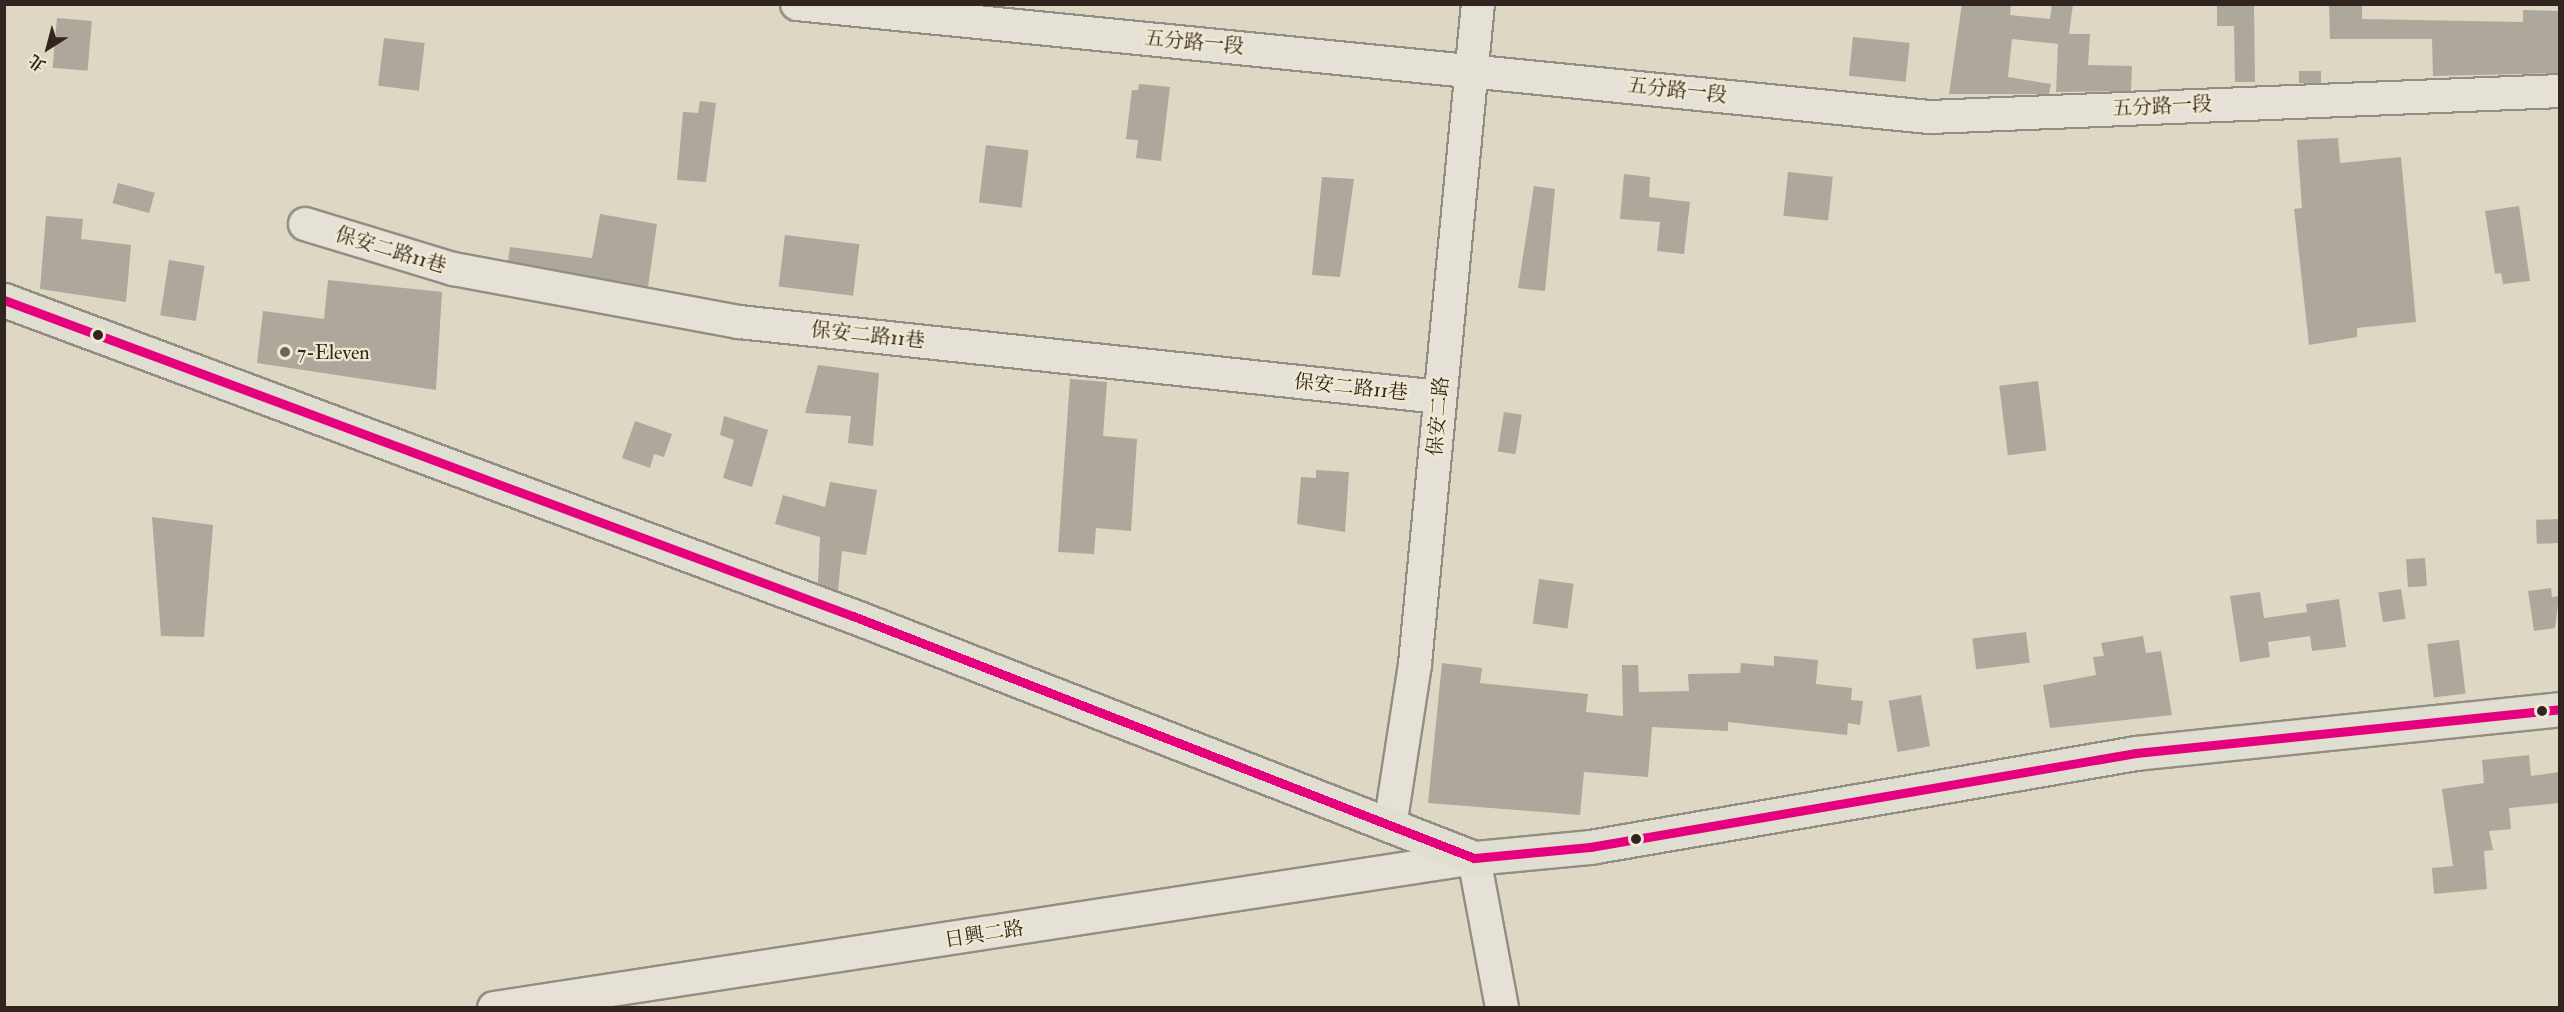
<!DOCTYPE html>
<meta charset="utf-8">
<style>
body{margin:0}
#map{position:relative;width:2564px;height:1012px;overflow:hidden;background:#ddd7c3;font-family:"IM FELL Double Pica","Noto Serif TC",serif}
div>[style]{position:absolute}
[style*='--x']{left:calc(var(--x)*1px);top:calc(var(--y)*1px);width:calc(var(--w)*1px);rotate:calc(var(--a)*1deg)}
.building>*{inset:0;background:#ada89b;transform-origin:0 0}
.roads{filter:drop-shadow(2px 0 #938e83) drop-shadow(-2px 0 #938e83) drop-shadow(0 2px #938e83) drop-shadow(0 -2px #938e83)}
.minor>*{height:32px;margin:-16px;padding:0 16px;transform-origin:16px;border-radius:16px;background:#e5e1d7}
.major>*{height:33px;margin:-16.5px;padding:0 16.5px;transform-origin:16.5px;border-radius:16.5px;background:#e0ddd1}
.bus-1>*{height:9px;margin:-4.5px;padding:0 4.5px;transform-origin:4.5px;border-radius:4.5px;background:#e5007d}
.dots>*{width:16px;height:16px;translate:-50% -50%;box-sizing:border-box;border:3px solid #f0e9d1;border-radius:50%}
span{translate:-50% -50%;white-space:nowrap;text-align:center;line-height:1.15;-webkit-text-stroke:4.5px #f0e9d1;paint-order:stroke}
.street-label{font-size:20px;color:#32251f}
.poi-label{font-size:20px;color:#32251f}
.left{translate:0 -50%;text-align:left}
.frame{position:absolute;inset:0;border:6px solid #32251f;pointer-events:none}
.north{position:absolute;left:18px;top:18px;width:60px;height:60px;-webkit-text-stroke:4px #f0e9d1;paint-order:stroke;rotate:216deg;font-size:16px;font-weight:700;line-height:24px;text-align:center;color:#32251f}
.north::after{content:'';display:block;margin:auto;width:21px;height:27px;background:#32251f;clip-path:polygon(50% 0,100% 100%,50% 72%,0 100%)}
</style>
<div id="map">
<div class="building">
<i style="clip-path:polygon(1962px 4px,2011px 4px,2010px 15px,2050px 19px,2052px 4px,2073px 4px,2069px 34px,2090px 34px,2088px 65px,2132px 66px,2131px 91px,2056px 92px,2058px 44px,2012px 39px,2008px 77px,2051px 84px,2049px 94px,1949px 94px)"></i>
<i style="clip-path:polygon(2217px 4px,2254px 4px,2255px 82px,2235px 82px,2234px 26px,2217px 26px)"></i>
<i style="clip-path:polygon(2329px 4px,2362px 4px,2362px 19px,2523px 22px,2523px 10px,2559px 11px,2559px 73px,2433px 76px,2432px 39px,2330px 39px)"></i>
<i style="left:57px;top:18px;width:35px;height:50px;rotate:5deg"></i>
<i style="left:1853px;top:37px;width:57px;height:39px;rotate:6deg"></i>
<i style="left:384px;top:38px;width:41px;height:48px;rotate:7deg"></i>
<i style="left:2321px;top:71px;width:12px;height:22px;rotate:90deg"></i>
<i style="clip-path:polygon(1139px 84px,1170px 87px,1161px 161px,1136px 158px,1138px 140px,1126px 139px,1132px 90px,1138px 90px)"></i>
<i style="clip-path:polygon(700px 101px,716px 103px,706px 182px,677px 180px,683px 112px,698px 113px)"></i>
<i style="clip-path:polygon(2338px 138px,2340px 163px,2401px 157px,2416px 322px,2357px 328px,2357px 337px,2309px 345px,2294px 209px,2302px 208px,2297px 140px)"></i>
<i style="left:986px;top:145px;width:43px;height:58px;rotate:7deg"></i>
<i style="left:1788px;top:172px;width:45px;height:44px;rotate:6deg"></i>
<i style="clip-path:polygon(1624px 174px,1650px 177px,1649px 197px,1690px 202px,1684px 254px,1657px 251px,1660px 222px,1620px 219px)"></i>
<i style="clip-path:polygon(1322px 177px,1354px 179px,1340px 277px,1312px 275px)"></i>
<i style="left:118px;top:183px;width:38px;height:21px;rotate:15deg"></i>
<i style="clip-path:polygon(1534px 186px,1555px 189px,1545px 291px,1518px 288px)"></i>
<i style="clip-path:polygon(2519px 206px,2530px 281px,2503px 284px,2501px 273px,2495px 274px,2485px 211px)"></i>
<i style="clip-path:polygon(600px 214px,657px 224px,648px 287px,508px 261px,510px 247px,592px 258px)"></i>
<i style="clip-path:polygon(46px 216px,83px 219px,81px 239px,131px 245px,126px 302px,40px 289px)"></i>
<i style="left:785px;top:235px;width:75px;height:52px;rotate:7deg"></i>
<i style="left:169px;top:260px;width:36px;height:56px;rotate:9deg"></i>
<i style="clip-path:polygon(328px 280px,442px 292px,436px 390px,257px 363px,263px 311px,324px 319px)"></i>
<i style="clip-path:polygon(818px 365px,879px 373px,873px 446px,848px 443px,851px 416px,805px 413px)"></i>
<i style="clip-path:polygon(1070px 379px,1107px 382px,1103px 436px,1137px 439px,1131px 531px,1096px 528px,1094px 554px,1058px 552px)"></i>
<i style="left:2038px;top:381px;width:70px;height:39px;rotate:83deg"></i>
<i style="left:1504px;top:412px;width:18px;height:40px;rotate:9deg"></i>
<i style="clip-path:polygon(724px 416px,768px 430px,752px 487px,723px 478px,734px 440px,720px 435px)"></i>
<i style="clip-path:polygon(635px 421px,672px 434px,664px 457px,654px 454px,650px 468px,622px 458px)"></i>
<i style="clip-path:polygon(1316px 470px,1349px 472px,1345px 532px,1297px 524px,1301px 477px,1316px 478px)"></i>
<i style="clip-path:polygon(830px 482px,877px 490px,866px 555px,842px 551px,838px 591px,818px 583px,820px 537px,775px 524px,783px 495px,825px 507px)"></i>
<i style="clip-path:polygon(152px 517px,213px 525px,204px 637px,161px 636px)"></i>
<i style="left:2558px;top:519px;width:24px;height:22px;rotate:88deg"></i>
<i style="left:2425px;top:558px;width:28px;height:19px;rotate:86deg"></i>
<i style="left:1539px;top:579px;width:35px;height:45px;rotate:8deg"></i>
<i style="clip-path:polygon(2551px 588px,2552px 597px,2559px 596px,2555px 628px,2534px 631px,2528px 591px)"></i>
<i style="left:2401px;top:589px;width:30px;height:23px;rotate:81deg"></i>
<i style="clip-path:polygon(2260px 592px,2264px 618px,2307px 612px,2306px 604px,2339px 599px,2346px 647px,2312px 651px,2310px 636px,2268px 642px,2270px 657px,2240px 662px,2230px 596px)"></i>
<i style="left:2026px;top:632px;width:31px;height:54px;rotate:83deg"></i>
<i style="clip-path:polygon(2143px 636px,2146px 653px,2161px 651px,2172px 715px,2050px 728px,2043px 685px,2096px 675px,2093px 657px,2104px 656px,2101px 643px)"></i>
<i style="left:2459px;top:640px;width:54px;height:32px;rotate:83deg"></i>
<i style="clip-path:polygon(1774px 656px,1818px 660px,1816px 684px,1852px 688px,1851px 700px,1863px 701px,1860px 725px,1848px 723px,1847px 735px,1728px 722px,1728px 731px,1652px 727px,1648px 777px,1584px 772px,1580px 815px,1428px 803px,1442px 663px,1482px 668px,1480px 683px,1588px 694px,1586px 712px,1623px 716px,1622px 665px,1638px 665px,1639px 692px,1689px 691px,1688px 674px,1740px 673px,1741px 663px,1774px 666px)"></i>
<i style="left:1921px;top:695px;width:52px;height:33px;rotate:80deg"></i>
<i style="clip-path:polygon(2529px 755px,2531px 776px,2559px 772px,2559px 803px,2509px 808px,2511px 829px,2489px 831px,2493px 850px,2484px 851px,2487px 889px,2434px 894px,2432px 868px,2453px 866px,2442px 789px,2484px 783px,2482px 760px)"></i>
</div>
<div class="roads">
<div class="minor">
<i style="--x:797;--y:4;--w:1139;--a:5.7"></i>
<i style="--x:1930;--y:117;--w:631;--a:-2.36"></i>
<i style="--x:305;--y:224;--w:155;--a:16.9"></i>
<i style="--x:453;--y:269;--w:291;--a:10.5"></i>
<i style="--x:739;--y:322;--w:705;--a:6.11"></i>
<i style="--x:1390;--y:826;--w:164;--a:-81.2"></i>
<i style="--x:1415;--y:664;--w:663;--a:-84.55"></i>
<i style="--x:494;--y:1008;--w:991;--a:-8.7"></i>
<i style="--x:1474;--y:858;--w:153;--a:79.4"></i>
</div>
<div class="major">
<i style="--x:4;--y:300;--w:906;--a:20.42"></i>
<i style="--x:853;--y:616;--w:666;--a:21.29"></i>
<i style="--x:1474;--y:858;--w:117;--a:-5.4"></i>
<i style="--x:1590;--y:847;--w:554;--a:-9.77"></i>
<i style="--x:2136;--y:753;--w:426;--a:-5.9"></i>
</div>
</div>
<div class="bus-1">
<i style="--x:4;--y:300;--w:906;--a:20.42"></i>
<i style="--x:853;--y:616;--w:666;--a:21.29"></i>
<i style="--x:1474;--y:858;--w:117;--a:-5.4"></i>
<i style="--x:1590;--y:847;--w:554;--a:-9.77"></i>
<i style="--x:2136;--y:753;--w:426;--a:-5.9"></i>
</div>
<div class="dots">
<i style="left:98px;top:335px;background:#32251f"></i>
<i style="left:285px;top:352px;background:#6e6358"></i>
<i style="left:2542px;top:711px;background:#32251f"></i>
<i style="left:1636px;top:839px;background:#32251f"></i>
</div>
<div class="street-label">
<span style="left:1194px;top:42px;rotate:5deg">五分路一段</span>
<span style="left:1677px;top:90px;rotate:6deg">五分路一段</span>
<span style="left:2162px;top:106px;rotate:-3deg">五分路一段</span>
<span style="left:391px;top:250px;rotate:17deg">保安二路11巷</span>
<span style="left:868px;top:335px;rotate:6deg">保安二路11巷</span>
<span style="left:1351px;top:387px;rotate:6deg">保安二路11巷</span>
<span style="left:1438px;top:416px;rotate:-85deg">保安二路</span>
<span style="left:984px;top:934px;rotate:-9deg">日興二路</span>
</div>
<div class="poi-label">
<span class="left" style="left:297px;top:352px">7-Eleven</span>
</div>
<div class="frame"></div>
<div class="north">北</div>
</div>
